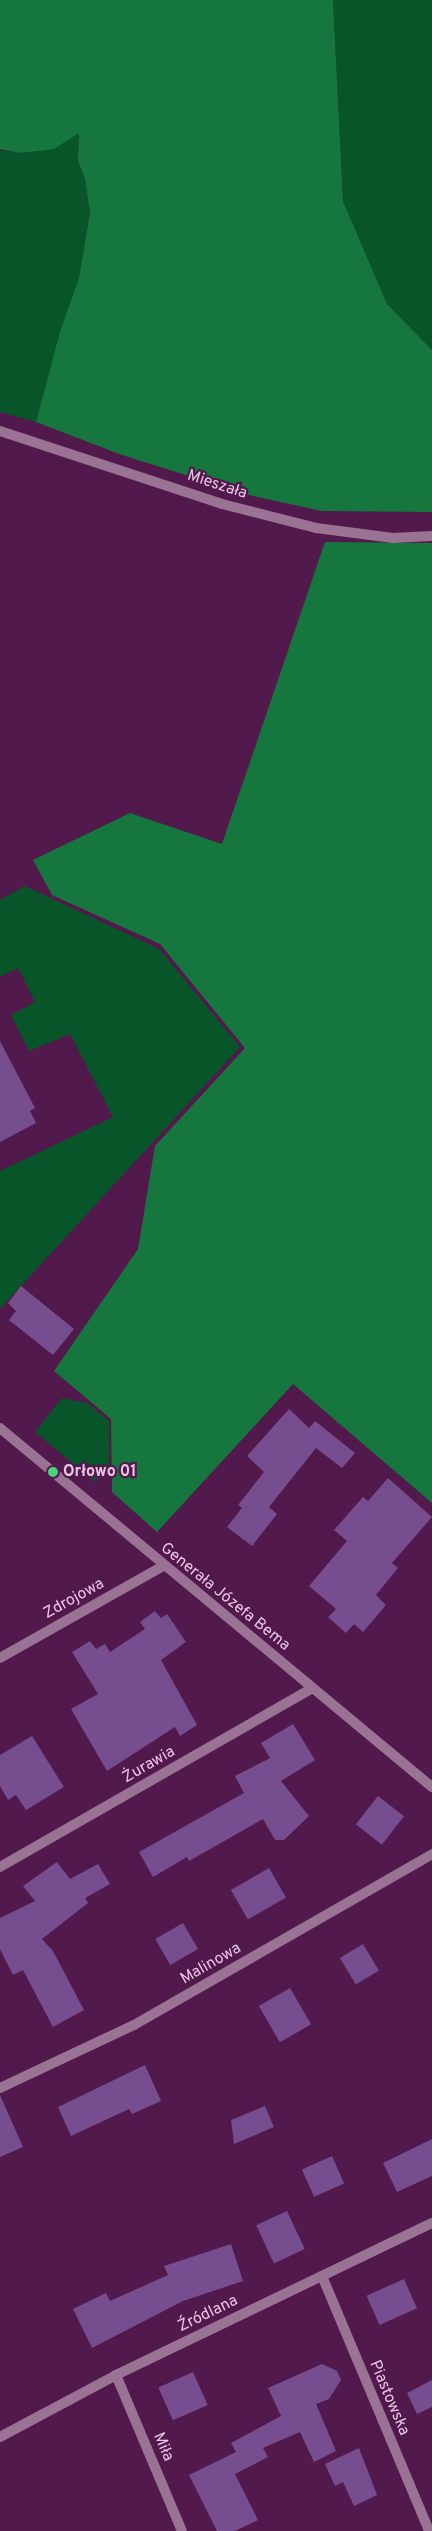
<!DOCTYPE html>
<meta charset="utf-8">
<style>
body{margin:0}
#map{position:relative;width:432px;height:2531px;overflow:hidden;background:#52194d;font-family:Overpass,sans-serif}
div>[style]{position:absolute}
[style*='--x']{left:calc(var(--x)*1px);top:calc(var(--y)*1px);width:calc(var(--w)*1px);rotate:calc(var(--a)*1deg)}
.green>*{inset:0;background:#085529}
.forest>*{inset:0;background:#15773d}
.building>*{inset:0;background:#764d8e;transform-origin:0 0}
.street>*{height:10px;margin:-5px;padding:0 5px;transform-origin:5px;border-radius:5px;background:#9a7294}
.dots>*{width:14px;height:14px;translate:-50% -50%;box-sizing:border-box;border:2px solid #52194d;border-radius:50%}
span{translate:-50% -50%;white-space:nowrap;text-align:center;line-height:1.15;-webkit-text-stroke:4.5px #52194d;paint-order:stroke}
.street-label{font-size:16px;color:#e8c6e3}
.poi-label{font-size:16px;color:#e8c6e3;font-weight:700}
.left{translate:0 -50%;text-align:left}
</style>
<div id="map">
<div class="green">
<i style="clip-path:polygon(333px 0,432px 0,432px 350px,387px 304px,343px 201px)"></i>
<i style="clip-path:polygon(79px 133px,78px 161px,85px 179px,90px 213px,79px 278px,36px 422px,0 412px,0 150px,20px 153px)"></i>
<i style="clip-path:polygon(25px 886px,159px 949px,240px 1047px,0 1309px,0 1171px,113px 1117px,70px 1034px,29px 1051px,11px 1015px,35px 1002px,18px 968px,0 977px,0 900px)"></i>
<i style="clip-path:polygon(62px 1398px,87px 1403px,109px 1421px,109px 1473px,94px 1481px,35px 1432px)"></i>
</div>
<div class="forest">
<i style="clip-path:polygon(0 0,333px 0,343px 201px,387px 304px,432px 350px,432px 512px,322px 511px,253px 496px,122px 455px,36px 422px,60px 332px,79px 278px,90px 213px,85px 179px,78px 161px,79px 133px,54px 149px,20px 153px,0 149px)"></i>
<i style="clip-path:polygon(325px 542px,432px 543px,432px 1503px,293px 1384px,157px 1532px,112px 1492px,111px 1419px,54px 1371px,138px 1249px,155px 1146px,245px 1048px,160px 944px,52px 895px,33px 860px,130px 813px,222px 844px)"></i>
</div>
<div class="building">
<i style="clip-path:polygon(0 1041px,35px 1108px,30px 1111px,36px 1123px,0 1142px)"></i>
<i style="clip-path:polygon(21px 1286px,74px 1329px,53px 1355px,9px 1320px,16px 1311px,8px 1303px)"></i>
<i style="clip-path:polygon(289px 1409px,309px 1428px,315px 1421px,355px 1453px,342px 1468px,316px 1448px,269px 1507px,277px 1514px,252px 1546px,227px 1527px,242px 1508px,238px 1505px,264px 1472px,247px 1456px)"></i>
<i style="clip-path:polygon(388px 1478px,432px 1517px,392px 1563px,398px 1568px,376px 1595px,386px 1605px,363px 1632px,354px 1624px,346px 1633px,328px 1617px,336px 1609px,309px 1586px,347px 1541px,334px 1530px,363px 1497px,368px 1501px)"></i>
<i style="clip-path:polygon(155px 1611px,161px 1618px,167px 1614px,186px 1642px,161px 1660px,197px 1725px,180px 1736px,175px 1727px,107px 1771px,71px 1709px,98px 1694px,72px 1652px,90px 1641px,96px 1649px,105px 1644px,110px 1652px,145px 1629px,140px 1622px)"></i>
<i style="clip-path:polygon(293px 1724px,315px 1760px,281px 1781px,309px 1816px,284px 1840px,275px 1840px,263px 1819px,189px 1861px,187px 1857px,153px 1877px,139px 1852px,244px 1793px,235px 1776px,270px 1758px,261px 1743px)"></i>
<i style="clip-path:polygon(32px 1736px,64px 1787px,26px 1810px,16px 1795px,8px 1800px,0 1786px,0 1755px)"></i>
<i style="left:378px;top:1796px;width:33px;height:36px;rotate:38deg"></i>
<i style="clip-path:polygon(57px 1862px,70px 1879px,98px 1864px,110px 1884px,85px 1898px,88px 1903px,42px 1939px,53px 1951px,84px 2010px,53px 2027px,23px 1970px,13px 1975px,0 1949px,0 1918px,35px 1901px,23px 1886px)"></i>
<i style="left:269px;top:1868px;width:34px;height:44px;rotate:60deg"></i>
<i style="left:183px;top:1923px;width:30px;height:32px;rotate:60deg"></i>
<i style="left:363px;top:1944px;width:31px;height:27px;rotate:59deg"></i>
<i style="left:290px;top:1988px;width:42px;height:36px;rotate:60deg"></i>
<i style="clip-path:polygon(145px 2065px,161px 2101px,132px 2114px,129px 2109px,71px 2136px,58px 2107px)"></i>
<i style="clip-path:polygon(0 2095px,23px 2147px,0 2157px)"></i>
<i style="clip-path:polygon(265px 2106px,274px 2127px,234px 2144px,231px 2120px)"></i>
<i style="clip-path:polygon(432px 2139px,432px 2176px,397px 2192px,383px 2163px)"></i>
<i style="left:332px;top:2156px;width:30px;height:33px;rotate:66deg"></i>
<i style="left:287px;top:2211px;width:42px;height:34px;rotate:65deg"></i>
<i style="clip-path:polygon(231px 2244px,243px 2281px,183px 2301px,92px 2348px,73px 2309px,106px 2293px,110px 2301px,168px 2275px,164px 2266px)"></i>
<i style="left:404px;top:2279px;width:32px;height:41px;rotate:66deg"></i>
<i style="clip-path:polygon(322px 2364px,337px 2371px,341px 2380px,329px 2399px,316px 2404px,336px 2451px,314px 2462px,300px 2432px,263px 2448px,268px 2457px,235px 2474px,258px 2520px,235px 2531px,217px 2531px,189px 2475px,236px 2452px,231px 2443px,281px 2416px,268px 2388px)"></i>
<i style="left:193px;top:2372px;width:36px;height:38px;rotate:66deg"></i>
<i style="clip-path:polygon(432px 2380px,432px 2407px,417px 2414px,407px 2393px)"></i>
<i style="clip-path:polygon(359px 2448px,377px 2495px,354px 2506px,343px 2482px,335px 2486px,325px 2464px)"></i>
</div>
<div class="street">
<i style="--x:0;--y:431;--w:234;--a:18.2"></i>
<i style="--x:222;--y:504;--w:97;--a:14.3"></i>
<i style="--x:316;--y:528;--w:78;--a:7.4"></i>
<i style="--x:393;--y:538;--w:39;--a:-3"></i>
<i style="--x:0;--y:1428;--w:562;--a:39.73"></i>
<i style="--x:0;--y:1658;--w:187;--a:-29.4"></i>
<i style="--x:0;--y:1867;--w:360;--a:-29.8"></i>
<i style="--x:0;--y:2088;--w:148;--a:-25.2"></i>
<i style="--x:134;--y:2025;--w:344;--a:-29.8"></i>
<i style="--x:322;--y:2276;--w:277;--a:67.2"></i>
<i style="--x:116;--y:2375;--w:169;--a:67.1"></i>
<i style="--x:0;--y:2437;--w:132;--a:-28.1"></i>
<i style="--x:116;--y:2375;--w:351;--a:-25.7"></i>
</div>
<div class="dots">
<i style="left:53px;top:1472px;background:#45d77a"></i>
</div>
<div class="street-label">
<span style="left:217px;top:485px;rotate:18deg">Mieszała</span>
<span style="left:225px;top:1597px;rotate:39deg">Generała Józefa Bema</span>
<span style="left:74px;top:1599px;rotate:-29deg">Zdrojowa</span>
<span style="left:149px;top:1765px;rotate:-30deg">Żurawia</span>
<span style="left:211px;top:1964px;rotate:-30deg">Malinowa</span>
<span style="left:208px;top:2314px;rotate:-26deg">Źródlana</span>
<span style="left:389px;top:2398px;rotate:67deg">Piastowska</span>
<span style="left:163px;top:2447px;rotate:67deg">Miła</span>
</div>
<div class="poi-label">
<span class="left" style="left:63px;top:1472px">Orłowo 01</span>
</div>
</div>
